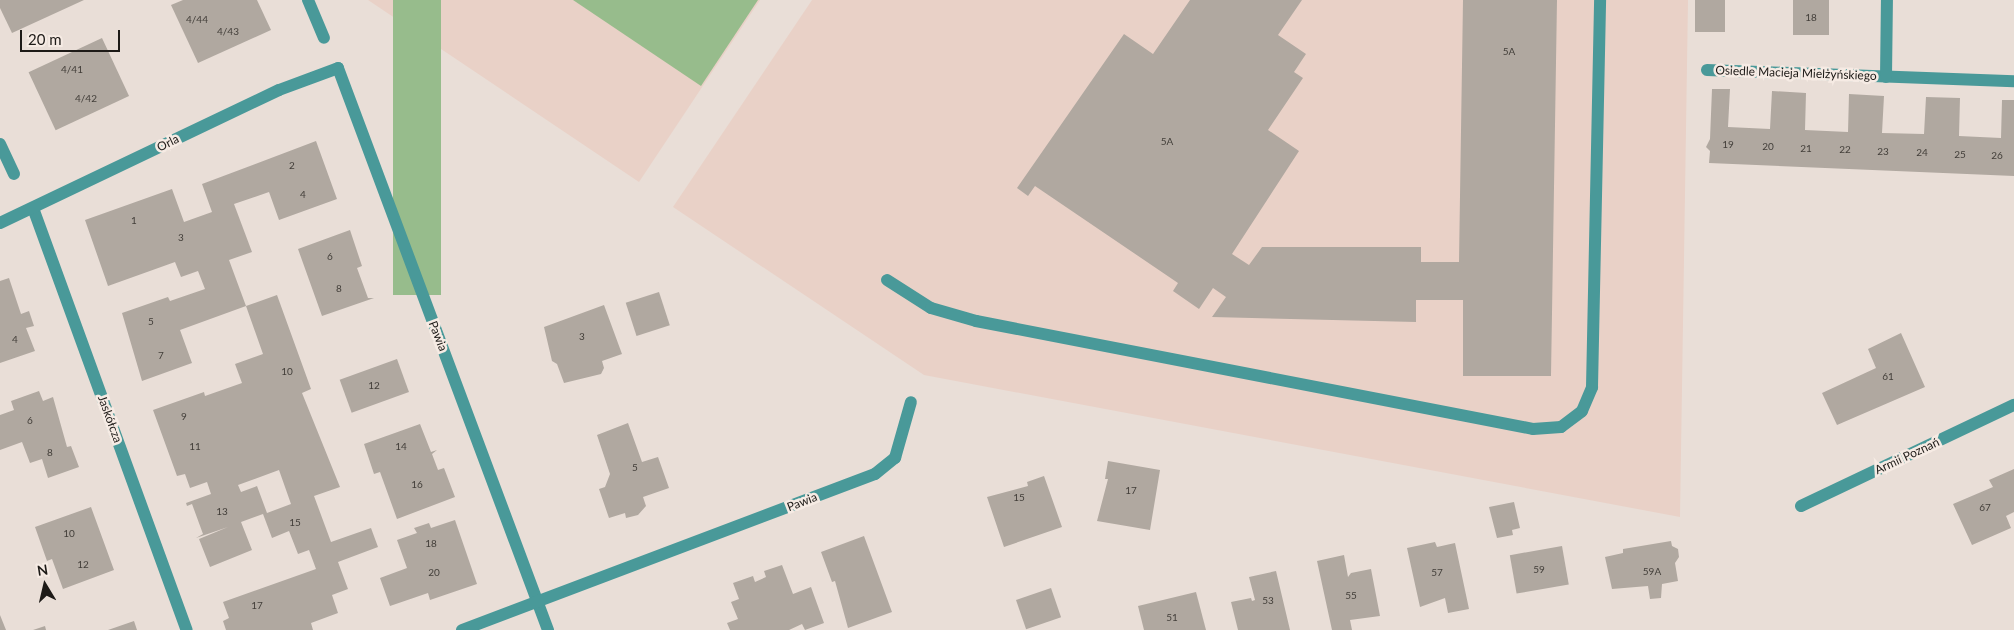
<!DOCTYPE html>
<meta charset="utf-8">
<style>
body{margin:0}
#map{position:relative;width:2014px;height:630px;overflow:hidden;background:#e9ded7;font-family:Lato,sans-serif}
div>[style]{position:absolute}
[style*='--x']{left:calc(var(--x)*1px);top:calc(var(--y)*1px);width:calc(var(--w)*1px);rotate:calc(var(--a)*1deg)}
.education>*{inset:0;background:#e9d1c7}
.green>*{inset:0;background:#97bc8c;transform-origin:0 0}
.building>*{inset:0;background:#b0a8a0;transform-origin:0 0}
.minor>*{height:12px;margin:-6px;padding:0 6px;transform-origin:6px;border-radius:6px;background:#499999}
span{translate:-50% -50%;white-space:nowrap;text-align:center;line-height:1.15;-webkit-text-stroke:5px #f6ebe4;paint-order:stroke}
.number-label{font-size:10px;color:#423e39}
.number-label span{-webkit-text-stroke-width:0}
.street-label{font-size:12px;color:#1d1a17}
.north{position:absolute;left:20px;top:560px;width:50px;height:50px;-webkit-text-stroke:4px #f6ebe4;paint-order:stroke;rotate:351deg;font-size:14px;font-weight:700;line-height:20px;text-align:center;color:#1d1a17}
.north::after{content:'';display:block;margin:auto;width:18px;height:22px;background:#1d1a17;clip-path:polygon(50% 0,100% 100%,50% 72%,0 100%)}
.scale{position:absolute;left:20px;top:30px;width:100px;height:22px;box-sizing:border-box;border:2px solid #1d1a17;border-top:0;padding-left:6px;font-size:15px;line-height:18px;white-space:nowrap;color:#1d1a17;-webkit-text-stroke:4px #f6ebe4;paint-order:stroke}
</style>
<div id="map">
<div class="education">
<i style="clip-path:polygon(368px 0,760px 0,639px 182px)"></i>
<i style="clip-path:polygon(812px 0,1688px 0,1680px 517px,924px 375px,673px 207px)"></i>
</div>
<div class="green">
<i style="left:393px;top:0;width:48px;height:295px"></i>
<i style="clip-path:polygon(573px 0,758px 0,701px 86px)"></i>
</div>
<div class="building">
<i style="clip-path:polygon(0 0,84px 0,12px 33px,0 8px)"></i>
<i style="clip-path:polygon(183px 0,257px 0,271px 30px,198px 63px,171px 5px)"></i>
<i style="clip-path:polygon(1190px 0,1302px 0,1278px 35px,1306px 54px,1294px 72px,1303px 78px,1268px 130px,1299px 151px,1232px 254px,1249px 265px,1262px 247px,1421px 247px,1421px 262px,1459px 262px,1463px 0,1557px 0,1551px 376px,1463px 376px,1463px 300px,1416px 300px,1416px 322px,1212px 317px,1226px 297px,1213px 288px,1199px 309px,1173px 291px,1178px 283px,1035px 186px,1028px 196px,1017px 188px,1124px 34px,1153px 54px)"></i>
<i style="left:1695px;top:0;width:30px;height:32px"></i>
<i style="left:1793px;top:0;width:36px;height:35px"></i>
<i style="left:102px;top:38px;width:64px;height:81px;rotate:65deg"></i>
<i style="clip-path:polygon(1712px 89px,1730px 89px,1728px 127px,1770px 129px,1772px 91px,1806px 93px,1805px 130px,1848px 132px,1849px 94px,1884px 96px,1882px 133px,1924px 134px,1926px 97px,1960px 98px,1959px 136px,2001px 138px,2002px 100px,2014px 100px,2014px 176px,1709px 163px,1710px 151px,1706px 147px,1710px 139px)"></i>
<i style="clip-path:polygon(316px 141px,337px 199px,279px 220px,269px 192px,234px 204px,252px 252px,229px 260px,246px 306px,180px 330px,192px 363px,142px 381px,122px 313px,168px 297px,170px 301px,205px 289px,198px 271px,181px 277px,175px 262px,108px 286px,85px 220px,172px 189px,184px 222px,212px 212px,202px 184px)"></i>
<i style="clip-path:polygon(350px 230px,362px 266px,357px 268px,368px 298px,374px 298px,322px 316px,298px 249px)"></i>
<i style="clip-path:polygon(9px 278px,21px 314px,29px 311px,34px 326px,26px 328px,35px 351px,0 363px,0 281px)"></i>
<i style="left:659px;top:292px;width:35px;height:35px;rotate:72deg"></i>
<i style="clip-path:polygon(evenodd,277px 295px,311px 389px,302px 393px,340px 487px,314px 496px,331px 542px,371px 528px,378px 547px,338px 562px,348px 589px,332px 595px,338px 613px,311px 623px,313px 630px,226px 630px,223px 621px,229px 618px,223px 602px,316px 569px,309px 550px,298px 554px,289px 531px,272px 538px,263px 514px,241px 522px,252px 550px,210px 567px,199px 539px,228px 527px,196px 538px,203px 534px,192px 504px,187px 506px,186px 503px,211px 494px,207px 482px,190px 488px,185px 474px,177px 476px,153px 410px,204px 392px,205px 396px,242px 383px,235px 364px,263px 354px,246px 306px,277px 295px,279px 470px,291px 504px,267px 513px,257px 486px,241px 492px,238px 485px,279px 470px)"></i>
<i style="clip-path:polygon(604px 305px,622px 354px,602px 361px,604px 368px,601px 374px,564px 383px,557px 364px,552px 361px,544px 327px)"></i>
<i style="clip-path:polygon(1901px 333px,1925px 387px,1837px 425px,1822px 393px,1876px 368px,1868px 349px)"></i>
<i style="left:397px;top:359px;width:35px;height:61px;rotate:70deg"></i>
<i style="clip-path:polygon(39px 391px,43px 401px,53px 397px,67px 447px,71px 446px,79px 467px,48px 478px,42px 459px,30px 463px,22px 442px,0 450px,0 415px,14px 410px,11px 401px)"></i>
<i style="clip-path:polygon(628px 423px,642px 462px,658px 457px,669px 488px,643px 497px,646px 506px,638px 515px,626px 518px,625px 513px,609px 518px,599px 489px,605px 487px,610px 474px,597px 435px)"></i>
<i style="clip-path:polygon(420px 424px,431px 452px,437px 450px,432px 454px,438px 470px,444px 468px,455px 497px,397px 519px,380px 472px,374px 474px,364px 444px)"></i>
<i style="clip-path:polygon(1108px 461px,1160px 470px,1150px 530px,1097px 521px,1108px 479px,1105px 479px)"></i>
<i style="clip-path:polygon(2014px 469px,2014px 512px,2006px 516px,2011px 528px,1972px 545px,1953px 504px,1993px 487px,1989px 480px)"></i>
<i style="clip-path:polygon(1044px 476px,1062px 527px,1004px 547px,987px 497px,1028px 486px,1027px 482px)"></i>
<i style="clip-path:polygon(1514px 502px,1520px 528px,1512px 530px,1513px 535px,1497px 538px,1489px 507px)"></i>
<i style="clip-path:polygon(91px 507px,114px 570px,63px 589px,52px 559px,47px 561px,35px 527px)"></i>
<i style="clip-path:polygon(455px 520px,477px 584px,430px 600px,428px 593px,390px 606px,380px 578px,407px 568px,397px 540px,417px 533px,414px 528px,429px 523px,431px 528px)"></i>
<i style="clip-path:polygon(864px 536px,892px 612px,848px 628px,835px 581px,832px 582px,821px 552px)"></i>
<i style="clip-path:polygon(1671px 541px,1672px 546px,1678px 549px,1679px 557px,1675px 563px,1678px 581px,1662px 584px,1661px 598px,1650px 599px,1648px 586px,1612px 589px,1605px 557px,1623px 553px,1623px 549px)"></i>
<i style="clip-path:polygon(1435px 542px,1437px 547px,1455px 543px,1469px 609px,1448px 613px,1445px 598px,1420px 607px,1407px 548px)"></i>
<i style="left:1562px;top:546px;width:39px;height:53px;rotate:80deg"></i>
<i style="clip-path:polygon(1344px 555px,1348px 577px,1351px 573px,1371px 569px,1380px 616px,1350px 620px,1352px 630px,1332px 630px,1317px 561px)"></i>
<i style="clip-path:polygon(782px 565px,793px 594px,811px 587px,824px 623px,805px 630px,802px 624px,789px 630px,730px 630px,727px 623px,738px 619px,731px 602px,739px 599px,733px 583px,753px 576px,755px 582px,766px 577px,764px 571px)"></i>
<i style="clip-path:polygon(1276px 571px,1290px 630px,1238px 630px,1231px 602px,1251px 598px,1252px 601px,1255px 600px,1249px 577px)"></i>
<i style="left:1051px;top:588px;width:31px;height:37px;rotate:71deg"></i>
<i style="clip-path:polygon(1196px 592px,1206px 630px,1144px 630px,1138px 606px)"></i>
<i style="clip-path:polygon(0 615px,6px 630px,0 630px)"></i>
<i style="clip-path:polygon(134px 621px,137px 630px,108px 630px)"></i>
<i style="clip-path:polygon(45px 626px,46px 630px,33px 630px)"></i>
</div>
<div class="minor">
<i style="--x:308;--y:0;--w:41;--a:67.2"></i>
<i style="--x:1707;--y:70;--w:307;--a:2.1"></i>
<i style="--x:1886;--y:77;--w:77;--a:-89.3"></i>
<i style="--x:0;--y:144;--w:33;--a:65"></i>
<i style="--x:33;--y:208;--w:449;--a:70"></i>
<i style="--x:0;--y:223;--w:309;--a:-25.5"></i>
<i style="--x:279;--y:90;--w:63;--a:-20.4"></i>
<i style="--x:338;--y:68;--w:600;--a:69.51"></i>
<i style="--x:887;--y:280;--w:52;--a:32.5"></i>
<i style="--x:931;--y:308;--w:47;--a:16.1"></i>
<i style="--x:976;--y:321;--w:567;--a:10.97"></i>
<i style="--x:1533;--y:429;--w:28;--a:-4"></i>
<i style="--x:1561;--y:427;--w:26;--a:-37"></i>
<i style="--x:1582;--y:411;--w:26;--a:-67"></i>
<i style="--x:1592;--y:387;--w:387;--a:-88.8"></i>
<i style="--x:1801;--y:506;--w:236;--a:-25.4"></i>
<i style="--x:462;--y:630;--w:441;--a:-20.7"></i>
<i style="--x:875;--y:474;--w:26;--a:-39"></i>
<i style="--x:895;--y:458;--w:58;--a:-74.1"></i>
</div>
<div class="number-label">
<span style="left:1811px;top:18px">18</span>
<span style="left:197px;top:20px">4/44</span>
<span style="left:228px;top:32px">4/43</span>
<span style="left:1509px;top:52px">5A</span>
<span style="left:72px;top:70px">4/41</span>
<span style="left:86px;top:99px">4/42</span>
<span style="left:1167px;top:142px">5A</span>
<span style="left:1728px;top:145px">19</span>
<span style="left:1768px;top:147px">20</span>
<span style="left:1806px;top:149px">21</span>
<span style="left:1845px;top:150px">22</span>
<span style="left:1883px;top:152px">23</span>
<span style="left:1922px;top:153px">24</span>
<span style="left:1960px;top:155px">25</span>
<span style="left:1997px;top:156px">26</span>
<span style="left:292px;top:166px">2</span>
<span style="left:303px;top:195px">4</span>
<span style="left:134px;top:221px">1</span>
<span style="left:181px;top:238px">3</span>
<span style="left:330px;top:257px">6</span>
<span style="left:339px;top:289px">8</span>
<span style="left:151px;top:322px">5</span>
<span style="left:582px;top:337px">3</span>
<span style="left:15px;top:340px">4</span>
<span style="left:161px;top:356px">7</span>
<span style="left:287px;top:372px">10</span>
<span style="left:1888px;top:377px">61</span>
<span style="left:374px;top:386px">12</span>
<span style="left:184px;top:417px">9</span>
<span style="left:30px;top:421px">6</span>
<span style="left:195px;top:447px">11</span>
<span style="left:401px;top:447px">14</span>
<span style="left:50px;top:453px">8</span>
<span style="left:635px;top:468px">5</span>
<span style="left:417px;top:485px">16</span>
<span style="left:1131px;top:491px">17</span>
<span style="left:1019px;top:498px">15</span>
<span style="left:1985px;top:508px">67</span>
<span style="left:222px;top:512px">13</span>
<span style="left:295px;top:523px">15</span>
<span style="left:69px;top:534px">10</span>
<span style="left:431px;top:544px">18</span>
<span style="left:83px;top:565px">12</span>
<span style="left:1539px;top:570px">59</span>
<span style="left:1652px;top:572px">59A</span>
<span style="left:434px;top:573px">20</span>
<span style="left:1437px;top:573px">57</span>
<span style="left:1351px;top:596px">55</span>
<span style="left:1268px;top:601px">53</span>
<span style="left:257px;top:606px">17</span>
<span style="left:1172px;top:618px">51</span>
</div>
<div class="street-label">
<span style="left:1796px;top:73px;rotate:2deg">Osiedle Macieja Mielżyńskiego</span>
<span style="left:168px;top:143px;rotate:-26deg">Orla</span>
<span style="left:438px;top:336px;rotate:69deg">Pawia</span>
<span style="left:110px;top:419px;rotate:70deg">Jaskółcza</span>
<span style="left:1907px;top:456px;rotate:-25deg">Armii Poznań</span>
<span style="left:802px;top:502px;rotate:-21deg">Pawia</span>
</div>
<div class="north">N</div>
<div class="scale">20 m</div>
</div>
